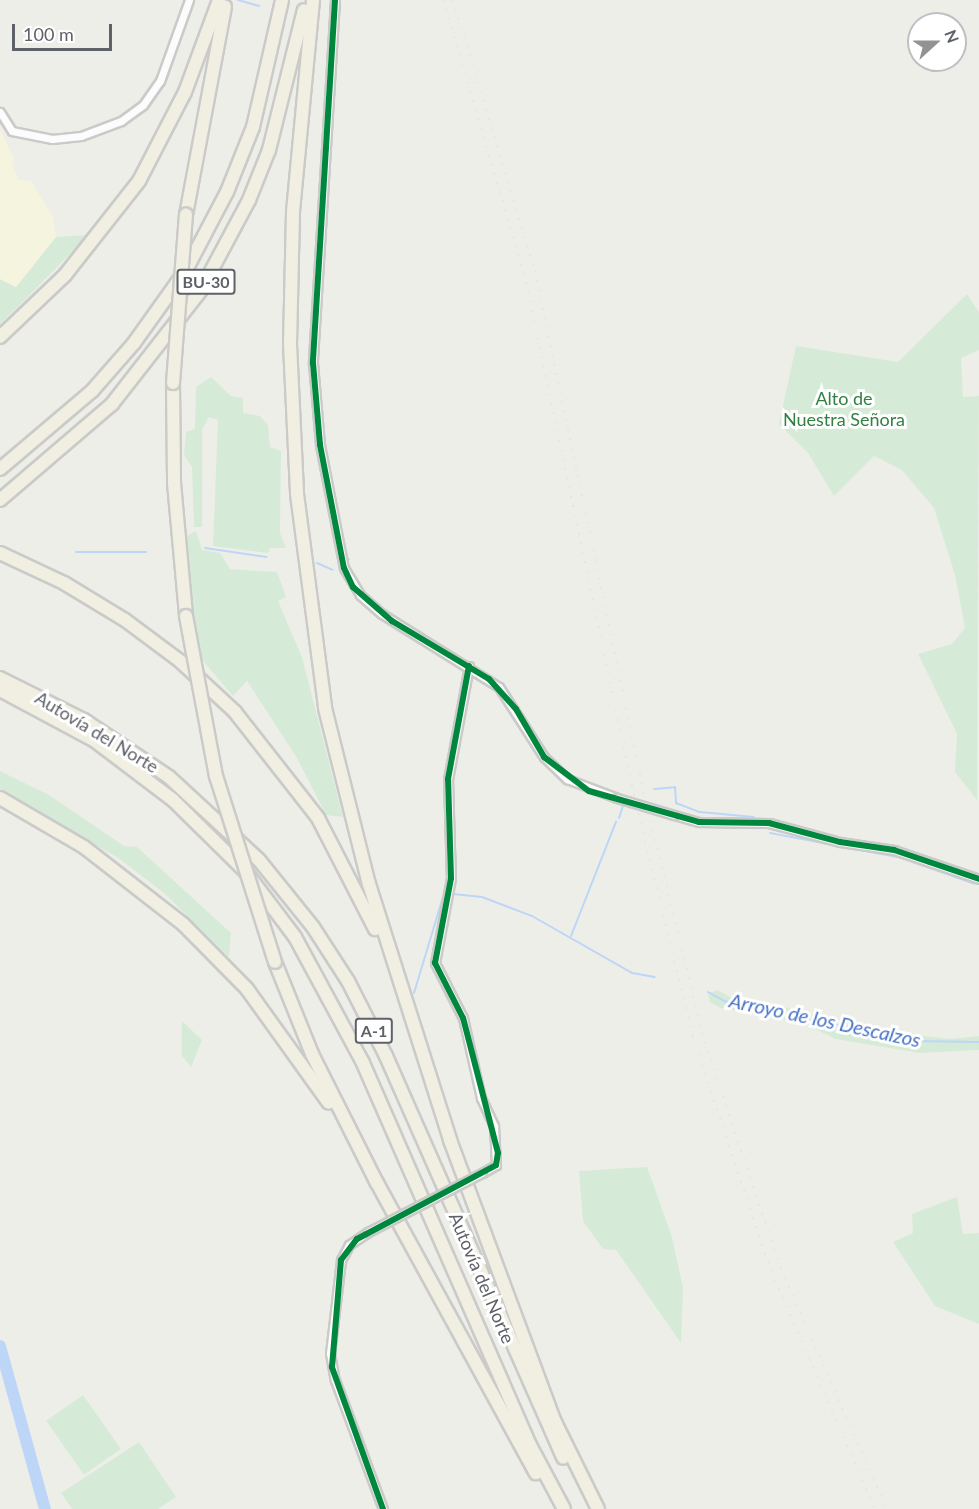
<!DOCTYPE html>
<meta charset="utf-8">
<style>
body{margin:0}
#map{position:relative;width:979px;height:1509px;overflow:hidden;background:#eeeee9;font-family:Lato,sans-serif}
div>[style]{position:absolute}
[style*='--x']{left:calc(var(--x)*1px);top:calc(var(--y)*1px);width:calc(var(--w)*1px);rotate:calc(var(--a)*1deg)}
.green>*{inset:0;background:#d6ebd7;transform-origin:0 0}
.sand>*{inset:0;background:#f5f4df}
.stream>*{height:2px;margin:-1px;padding:0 1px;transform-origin:1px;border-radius:1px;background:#bdd6f8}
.river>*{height:12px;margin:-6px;padding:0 6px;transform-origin:6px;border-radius:6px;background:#bdd6f8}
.roads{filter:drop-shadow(2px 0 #cacbc9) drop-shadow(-2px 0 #cacbc9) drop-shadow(0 2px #cacbc9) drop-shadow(0 -2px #cacbc9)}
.minor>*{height:7px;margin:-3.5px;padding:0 3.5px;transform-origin:3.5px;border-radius:3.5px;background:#fcfcfc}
.motorway>*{height:12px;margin:-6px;padding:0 6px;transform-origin:6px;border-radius:6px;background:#f0efe2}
.rail>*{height:2px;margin-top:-1px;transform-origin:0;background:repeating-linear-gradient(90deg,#e4e5e4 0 1.5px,transparent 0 9.5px)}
.bridges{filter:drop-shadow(2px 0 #cacbc9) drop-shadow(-2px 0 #cacbc9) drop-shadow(0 2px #cacbc9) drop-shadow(0 -2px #cacbc9)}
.minor-bridge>*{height:7px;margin:-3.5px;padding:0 3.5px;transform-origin:3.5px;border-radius:3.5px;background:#fcfcfc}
.motorway-bridge>*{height:12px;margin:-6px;padding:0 6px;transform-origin:6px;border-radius:6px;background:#f0efe2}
.cycleway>*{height:6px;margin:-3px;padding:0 3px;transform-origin:3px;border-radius:3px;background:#00873e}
span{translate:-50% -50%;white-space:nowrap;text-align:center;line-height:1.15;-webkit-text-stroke:6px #fff;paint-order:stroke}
.shield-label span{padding:2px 4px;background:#fff;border:2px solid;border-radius:4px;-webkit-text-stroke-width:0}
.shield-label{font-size:16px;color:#5e6167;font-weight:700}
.park-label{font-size:18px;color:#328142}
.street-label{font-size:18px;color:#5e6167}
.water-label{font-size:20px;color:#4772c6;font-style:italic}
.north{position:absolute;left:907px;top:12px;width:60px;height:60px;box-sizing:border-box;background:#fff;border:2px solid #bfc0c2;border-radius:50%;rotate:69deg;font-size:16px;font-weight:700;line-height:24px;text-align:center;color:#5e6167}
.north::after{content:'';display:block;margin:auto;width:21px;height:27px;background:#909294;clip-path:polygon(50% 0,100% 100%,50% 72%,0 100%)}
.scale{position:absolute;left:12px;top:24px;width:100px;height:27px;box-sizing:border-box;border:3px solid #5e6167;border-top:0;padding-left:8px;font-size:18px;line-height:21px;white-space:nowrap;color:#5e6167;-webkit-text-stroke:4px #fff;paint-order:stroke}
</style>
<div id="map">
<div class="green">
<i style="clip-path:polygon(88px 235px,28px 297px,0 324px,0 279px,16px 287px,56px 237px)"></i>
<i style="clip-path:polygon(967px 294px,979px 312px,979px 350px,961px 358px,963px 397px,979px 396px,977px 800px,955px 772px,957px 734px,918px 654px,952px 644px,965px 628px,955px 575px,934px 508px,902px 470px,874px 456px,834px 496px,808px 453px,779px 424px,796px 346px,898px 362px)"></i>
<i style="clip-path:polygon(211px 377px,231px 396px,243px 398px,243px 413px,260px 416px,268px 425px,270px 447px,281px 451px,280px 533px,286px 548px,270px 548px,268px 553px,213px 546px,218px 420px,209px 417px,202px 430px,202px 527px,194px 527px,192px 467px,184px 455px,186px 432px,195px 429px,196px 387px)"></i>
<i style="clip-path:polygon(196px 531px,202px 550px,220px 553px,230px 569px,277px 572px,286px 597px,278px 601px,302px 657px,343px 817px,326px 815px,297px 758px,247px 681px,233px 696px,204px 662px,197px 647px,185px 537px)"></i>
<i style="clip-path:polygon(0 771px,49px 795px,124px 846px,137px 847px,231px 933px,229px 957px,164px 893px,118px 858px,0 789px)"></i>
<i style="clip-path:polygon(717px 990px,738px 1001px,775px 1005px,889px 1032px,950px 1039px,979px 1036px,979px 1050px,919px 1053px,836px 1039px,800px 1022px,721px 1008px,710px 1002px,708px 994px)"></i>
<i style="clip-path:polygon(182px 1021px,202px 1040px,191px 1067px,182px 1056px)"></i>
<i style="clip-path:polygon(647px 1167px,672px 1237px,683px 1288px,681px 1343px,616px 1250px,603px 1249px,583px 1221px,579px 1171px)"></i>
<i style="clip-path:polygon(957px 1197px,963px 1234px,979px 1233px,979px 1324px,935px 1306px,893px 1242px,913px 1233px,912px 1214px)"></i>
<i style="left:83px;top:1395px;width:66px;height:45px;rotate:55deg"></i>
<i style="clip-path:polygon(139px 1442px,176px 1497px,158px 1509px,72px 1509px,61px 1493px)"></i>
</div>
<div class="sand">
<i style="clip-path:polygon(0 129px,14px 159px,12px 166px,19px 180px,31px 181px,53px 217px,56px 237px,16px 287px,0 279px)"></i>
</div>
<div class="stream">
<i style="--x:238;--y:0;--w:22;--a:16"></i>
<i style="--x:205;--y:548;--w:62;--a:8.4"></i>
<i style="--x:76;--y:552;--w:70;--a:0"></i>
<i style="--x:347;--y:560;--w:2;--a:-27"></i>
<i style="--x:317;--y:563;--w:17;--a:24"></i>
<i style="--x:654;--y:789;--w:21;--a:-5"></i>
<i style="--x:675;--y:787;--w:16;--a:86"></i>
<i style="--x:676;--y:803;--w:26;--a:21"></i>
<i style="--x:700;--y:812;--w:54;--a:5.3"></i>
<i style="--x:619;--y:818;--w:22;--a:-72"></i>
<i style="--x:770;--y:833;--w:134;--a:10.7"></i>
<i style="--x:902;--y:858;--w:77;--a:19.6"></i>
<i style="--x:453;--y:894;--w:29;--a:6"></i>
<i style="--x:482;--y:897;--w:53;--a:20.8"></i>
<i style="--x:532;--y:916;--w:115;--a:29.7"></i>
<i style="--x:632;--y:973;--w:23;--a:10"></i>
<i style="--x:571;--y:936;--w:123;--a:-68.5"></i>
<i style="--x:708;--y:992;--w:18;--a:29"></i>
<i style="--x:724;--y:1001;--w:193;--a:11.9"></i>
<i style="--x:913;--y:1041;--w:66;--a:0.9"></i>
<i style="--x:414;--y:993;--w:100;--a:-73.2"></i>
</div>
<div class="river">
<i style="--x:0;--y:1346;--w:169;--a:74.6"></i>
</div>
<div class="roads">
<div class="minor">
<i style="--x:335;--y:0;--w:364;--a:93.5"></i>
<i style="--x:313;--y:363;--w:82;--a:85.1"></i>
<i style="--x:320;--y:445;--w:125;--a:79"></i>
<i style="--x:344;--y:568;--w:31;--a:59"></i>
<i style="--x:360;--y:595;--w:29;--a:41"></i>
<i style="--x:382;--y:614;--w:138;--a:32"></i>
<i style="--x:499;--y:687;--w:83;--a:57.3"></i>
<i style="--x:544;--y:757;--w:32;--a:44"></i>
<i style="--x:567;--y:779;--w:53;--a:20.8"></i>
<i style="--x:0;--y:112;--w:22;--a:58"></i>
<i style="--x:12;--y:131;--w:41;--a:11.3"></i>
<i style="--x:52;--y:139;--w:29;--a:-6"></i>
<i style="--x:81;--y:136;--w:43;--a:-20.6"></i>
<i style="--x:121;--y:121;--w:27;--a:-36"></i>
<i style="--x:143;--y:105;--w:29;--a:-55"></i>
<i style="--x:160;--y:81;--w:86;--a:-70.3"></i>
<i style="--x:469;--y:666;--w:115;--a:100.5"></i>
<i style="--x:448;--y:779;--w:99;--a:88.3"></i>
<i style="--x:451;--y:878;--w:86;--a:100.7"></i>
<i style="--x:435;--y:963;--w:62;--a:63"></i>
<i style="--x:463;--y:1018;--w:82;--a:77.3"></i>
<i style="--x:481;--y:1098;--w:31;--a:65"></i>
<i style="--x:494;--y:1126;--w:39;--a:87"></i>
<i style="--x:496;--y:1165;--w:16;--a:150"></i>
<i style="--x:674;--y:815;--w:26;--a:16"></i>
<i style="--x:699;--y:822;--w:70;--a:0.8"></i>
<i style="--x:769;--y:823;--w:73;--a:15"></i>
<i style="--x:840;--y:842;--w:55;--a:8.4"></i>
<i style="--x:894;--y:850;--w:90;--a:18.8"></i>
<i style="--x:368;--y:1232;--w:23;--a:146"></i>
<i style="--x:349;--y:1245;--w:17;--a:118"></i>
<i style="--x:341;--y:1260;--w:94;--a:96.7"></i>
<i style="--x:330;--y:1353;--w:27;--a:80"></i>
<i style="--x:335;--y:1380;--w:138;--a:69.6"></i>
</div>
<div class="motorway">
<i style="--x:313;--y:0;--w:214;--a:95.4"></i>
<i style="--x:293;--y:213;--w:131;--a:91.3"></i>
<i style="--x:290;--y:344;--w:150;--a:87.3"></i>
<i style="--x:297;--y:494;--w:216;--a:82.5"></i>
<i style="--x:325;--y:708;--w:181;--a:76"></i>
<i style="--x:369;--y:884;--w:269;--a:72.4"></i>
<i style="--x:450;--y:1140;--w:301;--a:69.6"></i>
<i style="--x:555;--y:1422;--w:97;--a:63.7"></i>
<i style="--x:186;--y:215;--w:212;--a:-79.4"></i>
<i style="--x:0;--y:337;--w:90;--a:-43.6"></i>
<i style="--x:65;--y:275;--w:120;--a:-51.8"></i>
<i style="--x:139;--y:181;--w:100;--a:-62.7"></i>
<i style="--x:185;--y:92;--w:98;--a:-69.7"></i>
<i style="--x:173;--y:383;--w:100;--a:89.4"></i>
<i style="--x:174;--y:483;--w:134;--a:84.8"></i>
<i style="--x:0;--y:469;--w:121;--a:-40.3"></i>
<i style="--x:92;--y:391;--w:64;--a:-48.8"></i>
<i style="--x:134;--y:343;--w:90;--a:-54.5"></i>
<i style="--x:186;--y:270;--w:88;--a:-62.3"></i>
<i style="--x:227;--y:192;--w:70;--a:-68.2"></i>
<i style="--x:253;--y:127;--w:130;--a:-77.1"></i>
<i style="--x:0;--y:500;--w:148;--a:-40.6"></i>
<i style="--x:112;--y:404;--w:145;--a:-52"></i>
<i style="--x:201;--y:290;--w:102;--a:-61.9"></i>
<i style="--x:249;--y:200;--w:54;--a:-68.2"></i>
<i style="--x:269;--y:150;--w:144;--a:-76"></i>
<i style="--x:0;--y:553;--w:71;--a:25.1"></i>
<i style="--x:64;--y:583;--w:71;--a:31.2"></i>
<i style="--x:125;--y:620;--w:69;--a:36.7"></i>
<i style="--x:180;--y:661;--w:75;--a:42.8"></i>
<i style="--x:235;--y:712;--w:135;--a:51.9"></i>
<i style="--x:318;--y:818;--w:125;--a:62.8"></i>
<i style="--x:0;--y:678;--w:94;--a:26.6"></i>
<i style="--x:84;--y:720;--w:102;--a:33.8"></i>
<i style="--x:169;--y:777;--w:122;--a:42.7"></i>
<i style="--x:259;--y:860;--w:86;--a:51.1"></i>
<i style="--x:313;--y:927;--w:64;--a:57.1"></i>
<i style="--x:348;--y:981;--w:84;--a:63.1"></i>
<i style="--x:386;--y:1056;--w:439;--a:66.2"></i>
<i style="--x:0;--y:690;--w:108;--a:28.2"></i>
<i style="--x:95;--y:741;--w:98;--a:37.1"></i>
<i style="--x:173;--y:800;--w:103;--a:44.6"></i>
<i style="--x:246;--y:872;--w:81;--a:53"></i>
<i style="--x:295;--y:937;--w:143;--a:61.6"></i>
<i style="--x:363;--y:1063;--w:417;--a:66.4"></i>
<i style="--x:530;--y:1445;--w:72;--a:62"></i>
<i style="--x:0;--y:798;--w:97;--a:30.3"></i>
<i style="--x:84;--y:847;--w:125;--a:37.9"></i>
<i style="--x:183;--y:924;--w:91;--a:45.4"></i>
<i style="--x:247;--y:989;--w:140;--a:54.3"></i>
<i style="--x:275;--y:962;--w:99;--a:68.1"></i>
<i style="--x:312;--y:1054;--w:144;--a:63.3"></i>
<i style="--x:377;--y:1183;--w:331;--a:61.3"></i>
</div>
</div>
<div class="rail">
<i style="--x:443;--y:0;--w:285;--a:73.5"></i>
<i style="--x:524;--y:273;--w:533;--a:78.1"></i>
<i style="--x:634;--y:795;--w:249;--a:76.3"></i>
<i style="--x:693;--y:1037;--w:247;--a:71.6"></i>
<i style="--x:771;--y:1271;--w:260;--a:66.4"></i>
<i style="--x:453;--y:0;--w:283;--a:73.2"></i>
<i style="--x:535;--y:271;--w:533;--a:78.21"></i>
<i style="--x:644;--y:793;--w:247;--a:76.4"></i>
<i style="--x:702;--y:1033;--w:249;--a:71.5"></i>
<i style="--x:781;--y:1269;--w:262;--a:66.2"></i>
</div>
<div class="bridges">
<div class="minor-bridge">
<i style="--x:617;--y:798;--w:59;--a:16.6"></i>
<i style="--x:368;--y:1232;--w:128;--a:-27.4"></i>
</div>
<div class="motorway-bridge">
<i style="--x:173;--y:383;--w:169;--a:-85.6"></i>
<i style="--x:186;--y:616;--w:163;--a:79.4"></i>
<i style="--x:216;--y:776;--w:195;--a:72.4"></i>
</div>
</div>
<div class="cycleway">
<i style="--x:335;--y:0;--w:364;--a:93.5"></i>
<i style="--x:313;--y:363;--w:82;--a:85.1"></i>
<i style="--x:320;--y:445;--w:125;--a:79"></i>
<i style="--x:344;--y:568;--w:21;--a:65"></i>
<i style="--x:353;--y:587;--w:52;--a:41.1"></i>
<i style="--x:392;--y:621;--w:113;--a:30.9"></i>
<i style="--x:489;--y:679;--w:40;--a:48"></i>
<i style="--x:516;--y:709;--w:56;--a:59.7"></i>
<i style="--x:544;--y:757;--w:56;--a:37.1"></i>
<i style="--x:589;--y:791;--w:114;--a:15.7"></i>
<i style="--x:699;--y:822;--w:70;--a:0.8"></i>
<i style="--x:769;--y:823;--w:73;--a:15"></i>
<i style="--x:840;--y:842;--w:55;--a:8.4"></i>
<i style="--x:894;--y:850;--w:90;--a:18.8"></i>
<i style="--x:383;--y:1509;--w:151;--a:-109.8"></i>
<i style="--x:332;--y:1367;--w:107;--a:-85.2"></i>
<i style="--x:341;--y:1260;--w:26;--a:-53"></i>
<i style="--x:357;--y:1239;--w:157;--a:-28"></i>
<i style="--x:496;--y:1165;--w:12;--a:-81"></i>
<i style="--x:498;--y:1153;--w:139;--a:-104.5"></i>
<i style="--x:463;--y:1018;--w:62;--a:-117"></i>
<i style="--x:435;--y:963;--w:86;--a:-79.3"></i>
<i style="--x:451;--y:878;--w:99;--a:-91.7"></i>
<i style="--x:448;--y:779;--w:115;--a:-79.5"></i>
</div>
<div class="shield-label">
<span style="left:206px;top:282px">BU-30</span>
<span style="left:374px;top:1031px">A-1</span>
</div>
<div class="park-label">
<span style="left:844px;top:409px">Alto de<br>Nuestra Señora</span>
</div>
<div class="street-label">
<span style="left:97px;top:732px;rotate:31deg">Autovía del Norte</span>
<span style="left:482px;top:1278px;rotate:67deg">Autovía del Norte</span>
</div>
<div class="water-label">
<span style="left:825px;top:1020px;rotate:12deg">Arroyo de los Descalzos</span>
</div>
<div class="north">N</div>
<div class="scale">100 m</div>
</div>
